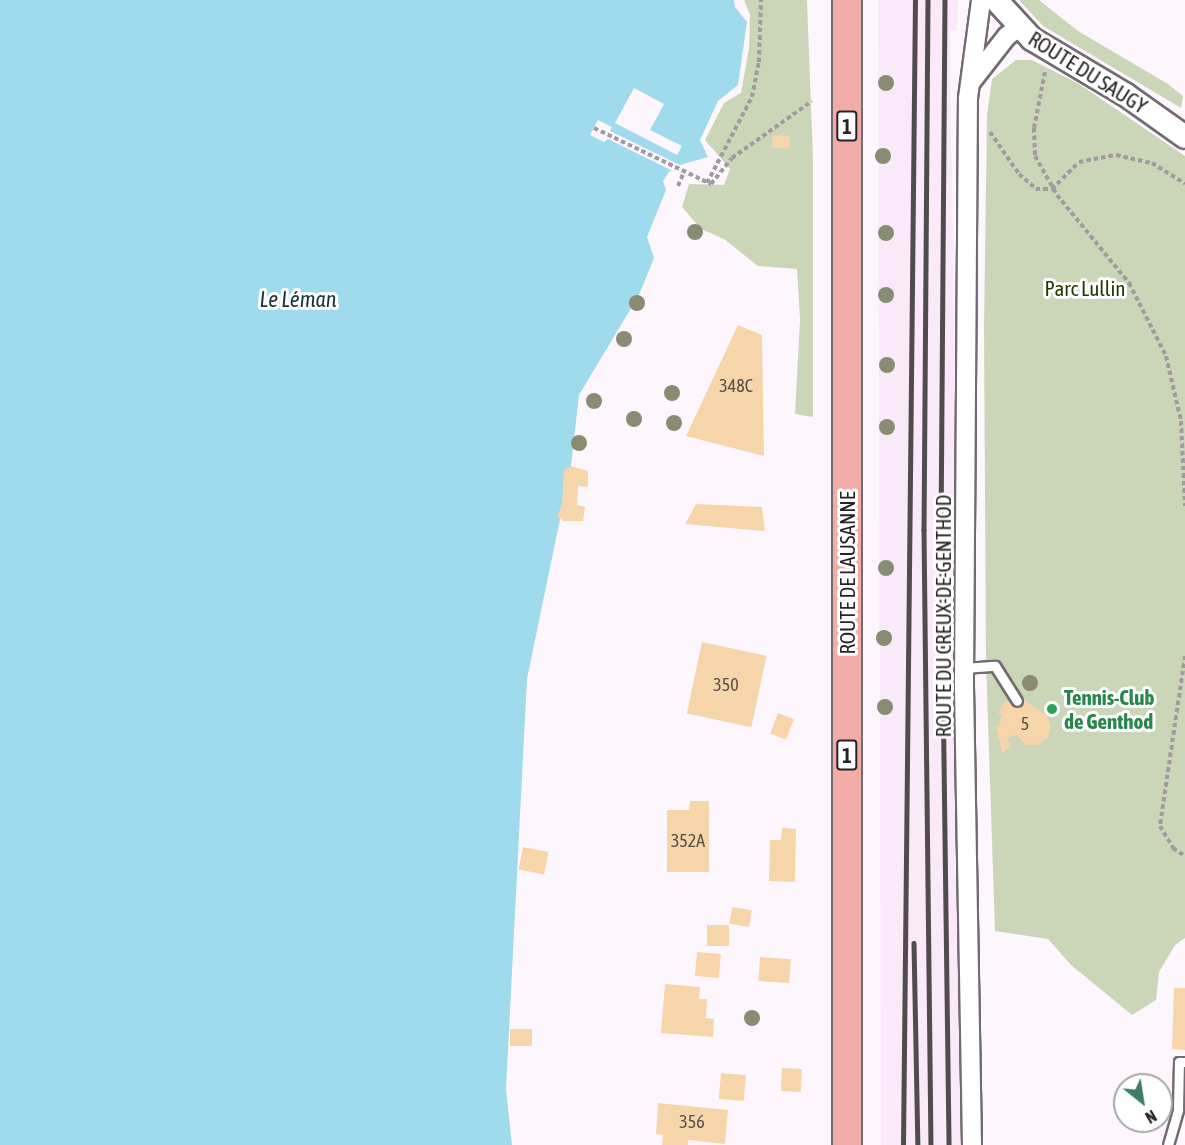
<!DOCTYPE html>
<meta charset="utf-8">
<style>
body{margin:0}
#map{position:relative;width:1185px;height:1145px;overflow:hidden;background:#fef6fd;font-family:"Asap Condensed",sans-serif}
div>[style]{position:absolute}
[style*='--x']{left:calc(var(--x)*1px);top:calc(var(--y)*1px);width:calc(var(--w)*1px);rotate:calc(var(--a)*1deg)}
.built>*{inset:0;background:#fae9f8}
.green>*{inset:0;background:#cbd6b8}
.water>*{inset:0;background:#9fdbed}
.pier>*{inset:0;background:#fef6fd}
.building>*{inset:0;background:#f6d5ab;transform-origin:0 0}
.path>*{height:4px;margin-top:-2px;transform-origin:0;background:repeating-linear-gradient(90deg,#a19ba0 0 4.5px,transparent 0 7.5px)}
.roads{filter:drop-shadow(2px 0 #736b72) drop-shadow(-2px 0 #736b72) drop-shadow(0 2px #736b72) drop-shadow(0 -2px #736b72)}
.service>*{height:9px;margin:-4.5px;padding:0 4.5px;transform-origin:4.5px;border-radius:4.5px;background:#fff}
.minor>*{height:18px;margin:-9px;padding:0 9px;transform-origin:9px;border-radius:9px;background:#fff}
.tertiary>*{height:22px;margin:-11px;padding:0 11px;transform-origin:11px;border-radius:11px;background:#fff}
.primary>*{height:28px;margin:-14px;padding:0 14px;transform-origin:14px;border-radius:14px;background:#f2aba7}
.rail>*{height:4.5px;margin:-2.25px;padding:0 2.25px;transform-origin:2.25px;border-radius:2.25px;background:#4f4b4e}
.trees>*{width:16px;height:16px;margin:-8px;border-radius:50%;background:#898c72}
.dots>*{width:16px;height:16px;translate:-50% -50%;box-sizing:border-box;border:3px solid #fff;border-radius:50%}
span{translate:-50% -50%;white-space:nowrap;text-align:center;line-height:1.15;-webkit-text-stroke:6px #fff;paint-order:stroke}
.number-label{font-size:18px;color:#5a4f46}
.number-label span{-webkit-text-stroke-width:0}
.shield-label span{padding:2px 4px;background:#fff;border:2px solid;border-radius:4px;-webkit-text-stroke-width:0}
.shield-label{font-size:20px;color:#262225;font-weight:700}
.street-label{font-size:21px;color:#262225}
.park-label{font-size:21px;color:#293600}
.leisure-label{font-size:21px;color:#27864d;font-weight:700}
.left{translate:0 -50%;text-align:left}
.water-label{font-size:22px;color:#17343d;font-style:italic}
.north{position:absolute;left:1113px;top:1073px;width:60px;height:60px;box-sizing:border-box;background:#fff;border:2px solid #a8a7a8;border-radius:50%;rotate:150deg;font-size:16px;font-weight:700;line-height:24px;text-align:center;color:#262225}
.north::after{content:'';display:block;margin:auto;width:21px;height:27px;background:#3c7b69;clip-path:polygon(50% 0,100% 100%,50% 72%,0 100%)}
</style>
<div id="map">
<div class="built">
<i style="clip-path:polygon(878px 0,958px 0,957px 31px,950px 30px,965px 1145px,881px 1145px)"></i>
</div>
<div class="green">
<i style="clip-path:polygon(744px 0,807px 0,813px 159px,813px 417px,795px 414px,800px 320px,797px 269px,758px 266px,724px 239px,701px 229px,682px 207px,689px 184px,724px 185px,730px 169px,705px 140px,724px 103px,741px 93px,749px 48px,750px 15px)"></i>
<i style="clip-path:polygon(1019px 0,1039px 0,1078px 31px,1168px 84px,1183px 96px,1181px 108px,1043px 26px)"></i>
<i style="clip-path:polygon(1016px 60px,1032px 60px,1079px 84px,1185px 156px,1185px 938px,1175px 945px,1159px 972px,1156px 1000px,1132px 1015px,1071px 965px,1048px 939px,995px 931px,986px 661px,984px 327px,987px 115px,992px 79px)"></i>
</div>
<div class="water">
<i style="clip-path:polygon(0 0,734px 0,735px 7px,747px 22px,738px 85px,718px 101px,700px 140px,708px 157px,683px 164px,669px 172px,663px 181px,666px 190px,647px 237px,654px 258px,639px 295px,579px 395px,571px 466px,527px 679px,506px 1089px,512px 1145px,0 1145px)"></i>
</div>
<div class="pier">
<i style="clip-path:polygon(634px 88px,664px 104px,650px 130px,682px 146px,677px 155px,615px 123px)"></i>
<i style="clip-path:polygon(598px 120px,612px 127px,610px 131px,684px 167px,675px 172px,608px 139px,604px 142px,590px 135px)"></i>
</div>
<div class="building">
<i style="left:773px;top:135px;width:17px;height:13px;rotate:3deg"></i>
<i style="clip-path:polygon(738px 325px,762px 335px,764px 456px,686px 436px)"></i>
<i style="clip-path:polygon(571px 466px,588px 471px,588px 487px,578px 486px,577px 505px,585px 507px,583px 521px,563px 521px,557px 516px,562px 505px,564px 470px)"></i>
<i style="clip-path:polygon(696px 504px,762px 507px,765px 531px,685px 524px)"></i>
<i style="left:702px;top:642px;width:66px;height:73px;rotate:12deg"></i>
<i style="clip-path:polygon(1006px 700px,1013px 706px,1024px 700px,1047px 716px,1051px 728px,1047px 739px,1038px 745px,1026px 745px,1017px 735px,1007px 738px,1011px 747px,1002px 752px,996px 727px,999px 726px,1002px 715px,998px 713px)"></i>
<i style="left:778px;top:713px;width:17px;height:22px;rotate:21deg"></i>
<i style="clip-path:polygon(690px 801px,709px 801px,709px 872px,667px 872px,667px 810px,689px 810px)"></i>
<i style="clip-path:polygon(782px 828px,796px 829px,795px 882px,769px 881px,770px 840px,781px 840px)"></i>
<i style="left:523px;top:847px;width:26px;height:23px;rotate:11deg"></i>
<i style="left:732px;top:907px;width:20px;height:17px;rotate:9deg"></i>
<i style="left:707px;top:925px;width:22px;height:21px"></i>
<i style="left:697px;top:952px;width:24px;height:24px;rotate:5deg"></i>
<i style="left:760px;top:957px;width:31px;height:24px;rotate:4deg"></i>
<i style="clip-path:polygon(665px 984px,700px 987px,699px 999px,707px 999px,706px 1018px,714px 1019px,713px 1037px,661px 1033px)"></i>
<i style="clip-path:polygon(1174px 988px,1185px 988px,1185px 1050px,1172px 1049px)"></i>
<i style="left:510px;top:1029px;width:22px;height:17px"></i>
<i style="left:782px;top:1068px;width:20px;height:23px;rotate:3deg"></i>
<i style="left:721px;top:1073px;width:25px;height:26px;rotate:5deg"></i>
<i style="clip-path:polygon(658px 1103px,728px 1110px,725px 1144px,688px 1140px,688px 1145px,662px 1145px,663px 1135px,656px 1134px)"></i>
</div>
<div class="path">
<i style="--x:1045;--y:72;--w:57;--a:101.1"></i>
<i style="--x:1034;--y:128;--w:28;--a:88"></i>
<i style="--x:1035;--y:156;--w:45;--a:60.6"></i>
<i style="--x:1057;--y:195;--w:114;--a:50.7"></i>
<i style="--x:1129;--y:283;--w:82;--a:63.1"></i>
<i style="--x:1166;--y:356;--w:67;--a:77"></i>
<i style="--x:1181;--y:421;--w:85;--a:87.3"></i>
<i style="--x:594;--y:128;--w:130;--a:25.6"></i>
<i style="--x:711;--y:184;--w:33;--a:-51"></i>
<i style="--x:732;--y:158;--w:98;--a:-35.5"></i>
<i style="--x:990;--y:132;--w:51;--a:55.4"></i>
<i style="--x:1019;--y:174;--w:23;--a:41"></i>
<i style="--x:1036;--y:189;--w:16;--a:0"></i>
<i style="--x:1052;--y:189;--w:38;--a:-45"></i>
<i style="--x:1079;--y:162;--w:38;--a:-11"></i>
<i style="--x:1116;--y:155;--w:37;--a:13"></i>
<i style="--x:1152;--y:163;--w:39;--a:32"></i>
<i style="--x:707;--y:183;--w:97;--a:-62.4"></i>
<i style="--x:752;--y:97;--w:36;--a:-79"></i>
<i style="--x:759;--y:62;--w:62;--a:-88.2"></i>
<i style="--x:678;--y:186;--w:15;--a:-67"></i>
<i style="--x:1185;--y:656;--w:172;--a:98.4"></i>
<i style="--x:1160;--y:826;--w:26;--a:59"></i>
<i style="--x:1173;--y:848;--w:14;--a:34"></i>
</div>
<div class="roads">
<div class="service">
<i style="--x:964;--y:668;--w:31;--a:-4"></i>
<i style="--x:995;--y:666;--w:41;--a:57.8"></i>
<i style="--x:1168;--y:1145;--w:37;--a:-74"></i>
<i style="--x:1178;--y:1109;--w:47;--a:-88.8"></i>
<i style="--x:1179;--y:1062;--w:6;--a:0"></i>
</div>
<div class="minor">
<i style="--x:971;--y:82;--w:58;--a:-52"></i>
<i style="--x:1007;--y:36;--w:15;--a:-37"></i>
<i style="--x:972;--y:1145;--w:464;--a:-91"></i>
<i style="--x:964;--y:681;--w:583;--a:-89.61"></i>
<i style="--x:968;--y:98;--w:99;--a:-82.4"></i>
</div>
<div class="tertiary">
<i style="--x:996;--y:0;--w:53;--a:47.3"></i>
<i style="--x:1032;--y:39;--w:109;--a:30.8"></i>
<i style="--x:1126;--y:95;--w:72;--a:35.4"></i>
</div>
<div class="primary">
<i style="--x:847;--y:0;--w:1145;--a:90"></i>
</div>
</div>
<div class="rail">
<i style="--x:928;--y:0;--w:530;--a:90.43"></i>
<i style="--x:924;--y:530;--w:615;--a:89.35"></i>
<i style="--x:945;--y:0;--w:530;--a:90.43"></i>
<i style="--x:941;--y:530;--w:615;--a:89.25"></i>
<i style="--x:914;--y:943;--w:202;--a:88.9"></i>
<i style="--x:903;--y:1145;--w:1145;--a:-89.4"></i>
</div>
<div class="trees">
<i style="left:886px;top:83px"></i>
<i style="left:883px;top:156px"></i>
<i style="left:695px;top:232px"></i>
<i style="left:886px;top:233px"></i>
<i style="left:886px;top:295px"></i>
<i style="left:637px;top:303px"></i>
<i style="left:624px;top:339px"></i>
<i style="left:887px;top:365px"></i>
<i style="left:672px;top:393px"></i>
<i style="left:594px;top:401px"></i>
<i style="left:634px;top:419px"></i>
<i style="left:674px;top:423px"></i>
<i style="left:887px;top:427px"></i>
<i style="left:579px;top:443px"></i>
<i style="left:886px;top:568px"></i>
<i style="left:884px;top:638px"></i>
<i style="left:1030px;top:683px"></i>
<i style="left:885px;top:707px"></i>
<i style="left:752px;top:1018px"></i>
</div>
<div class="dots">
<i style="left:1052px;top:709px;background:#2e9e5b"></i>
</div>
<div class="number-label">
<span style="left:736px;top:386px">348C</span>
<span style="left:726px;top:685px">350</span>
<span style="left:1025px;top:724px">5</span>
<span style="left:688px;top:841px">352A</span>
<span style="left:692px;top:1122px">356</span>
</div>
<div class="shield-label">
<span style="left:847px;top:126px">1</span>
<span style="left:847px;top:755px">1</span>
</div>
<div class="street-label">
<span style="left:1088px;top:72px;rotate:32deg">ROUTE DU SAUGY</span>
<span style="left:847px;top:573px;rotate:-90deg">ROUTE DE LAUSANNE</span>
<span style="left:943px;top:616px;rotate:-90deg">ROUTE DU CREUX-DE-GENTHOD</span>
</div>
<div class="park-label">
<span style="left:1085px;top:288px">Parc Lullin</span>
</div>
<div class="leisure-label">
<span class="left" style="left:1064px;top:709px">Tennis-Club<br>de Genthod</span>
</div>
<div class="water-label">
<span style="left:298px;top:300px">Le Léman</span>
</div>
<div class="north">N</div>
</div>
